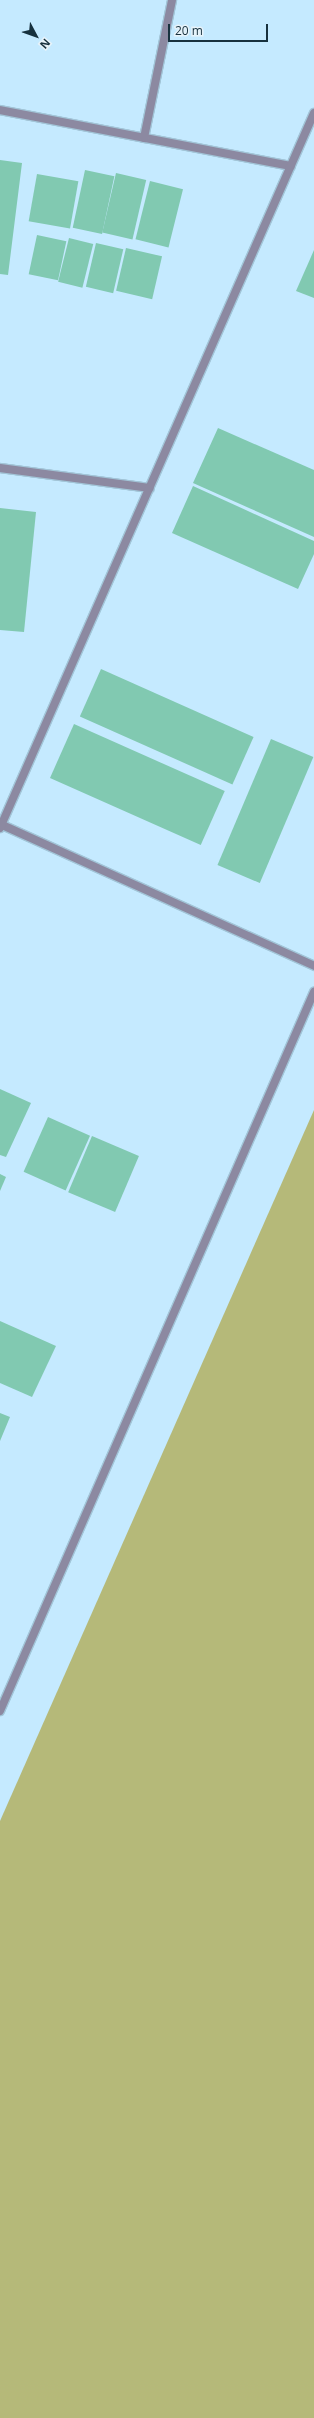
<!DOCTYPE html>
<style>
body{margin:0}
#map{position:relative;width:314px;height:2418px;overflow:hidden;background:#c5eaff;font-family:"Open Sans",sans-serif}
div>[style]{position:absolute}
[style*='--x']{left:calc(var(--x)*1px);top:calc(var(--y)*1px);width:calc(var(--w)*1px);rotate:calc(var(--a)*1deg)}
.green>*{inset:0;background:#b5b979}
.building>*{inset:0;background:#81c9b1;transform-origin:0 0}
.roads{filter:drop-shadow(1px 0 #a2c5d8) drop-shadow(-1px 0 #a2c5d8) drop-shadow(0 1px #a2c5d8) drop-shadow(0 -1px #a2c5d8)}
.minor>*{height:8px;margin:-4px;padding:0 4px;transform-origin:4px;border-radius:4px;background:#8c89a1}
.tertiary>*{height:8px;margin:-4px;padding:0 4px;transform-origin:4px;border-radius:4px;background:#8c89a1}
span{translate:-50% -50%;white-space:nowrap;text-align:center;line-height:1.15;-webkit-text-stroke:3px #e7f3fa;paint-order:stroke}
.north{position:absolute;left:16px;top:16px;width:40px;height:40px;-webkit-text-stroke:3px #e7f3fa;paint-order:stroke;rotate:131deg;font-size:11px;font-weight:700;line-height:16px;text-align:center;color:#17313e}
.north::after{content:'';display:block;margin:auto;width:14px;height:18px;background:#17313e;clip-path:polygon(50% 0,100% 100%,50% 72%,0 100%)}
.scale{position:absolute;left:168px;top:24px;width:100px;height:18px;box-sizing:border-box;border:2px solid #17313e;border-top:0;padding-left:5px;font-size:12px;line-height:14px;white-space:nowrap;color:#17313e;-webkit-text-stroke:3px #e7f3fa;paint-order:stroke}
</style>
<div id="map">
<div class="green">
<i style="clip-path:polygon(314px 1110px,314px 2418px,0 2418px,0 1821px)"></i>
</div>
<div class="building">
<i style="clip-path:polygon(0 160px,22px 163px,8px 275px,0 274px)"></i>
<i style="left:85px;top:170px;width:30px;height:59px;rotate:12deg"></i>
<i style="left:116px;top:173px;width:31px;height:61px;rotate:13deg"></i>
<i style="left:37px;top:174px;width:42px;height:48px;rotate:10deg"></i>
<i style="left:150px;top:181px;width:34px;height:60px;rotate:14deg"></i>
<i style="left:37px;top:235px;width:30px;height:40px;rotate:12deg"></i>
<i style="left:69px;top:238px;width:25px;height:45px;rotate:14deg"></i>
<i style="left:96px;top:243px;width:28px;height:45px;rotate:13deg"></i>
<i style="left:126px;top:248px;width:37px;height:44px;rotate:13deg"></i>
<i style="clip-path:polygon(314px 250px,314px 298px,296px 291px)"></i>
<i style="clip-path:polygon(218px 428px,314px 470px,314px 537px,193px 483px)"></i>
<i style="clip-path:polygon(193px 486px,314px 541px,314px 554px,298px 589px,172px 533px)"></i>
<i style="clip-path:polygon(0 508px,36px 512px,24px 632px,0 630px)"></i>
<i style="left:101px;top:669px;width:167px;height:52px;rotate:24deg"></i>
<i style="left:74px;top:724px;width:165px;height:59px;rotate:24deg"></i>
<i style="left:271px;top:739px;width:46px;height:137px;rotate:23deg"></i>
<i style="clip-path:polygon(0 1089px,31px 1103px,6px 1157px,0 1155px)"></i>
<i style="left:48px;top:1117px;width:46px;height:60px;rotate:24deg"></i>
<i style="left:92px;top:1136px;width:51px;height:61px;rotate:23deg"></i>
<i style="clip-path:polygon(0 1174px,6px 1177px,0 1191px)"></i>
<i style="clip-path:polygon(0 1321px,56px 1346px,32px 1397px,0 1383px)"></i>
<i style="clip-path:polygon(0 1413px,10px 1417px,0 1441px)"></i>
</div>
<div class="roads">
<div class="minor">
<i style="--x:0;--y:110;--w:296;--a:10.9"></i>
<i style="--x:144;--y:138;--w:141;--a:-78.5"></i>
<i style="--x:0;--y:468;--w:151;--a:7.6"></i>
<i style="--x:0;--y:824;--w:345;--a:24.3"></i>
<i style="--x:0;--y:828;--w:781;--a:-66.29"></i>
</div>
<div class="tertiary">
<i style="--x:0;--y:1711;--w:785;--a:-66.41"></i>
</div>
</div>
<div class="north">N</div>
<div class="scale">20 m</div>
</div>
